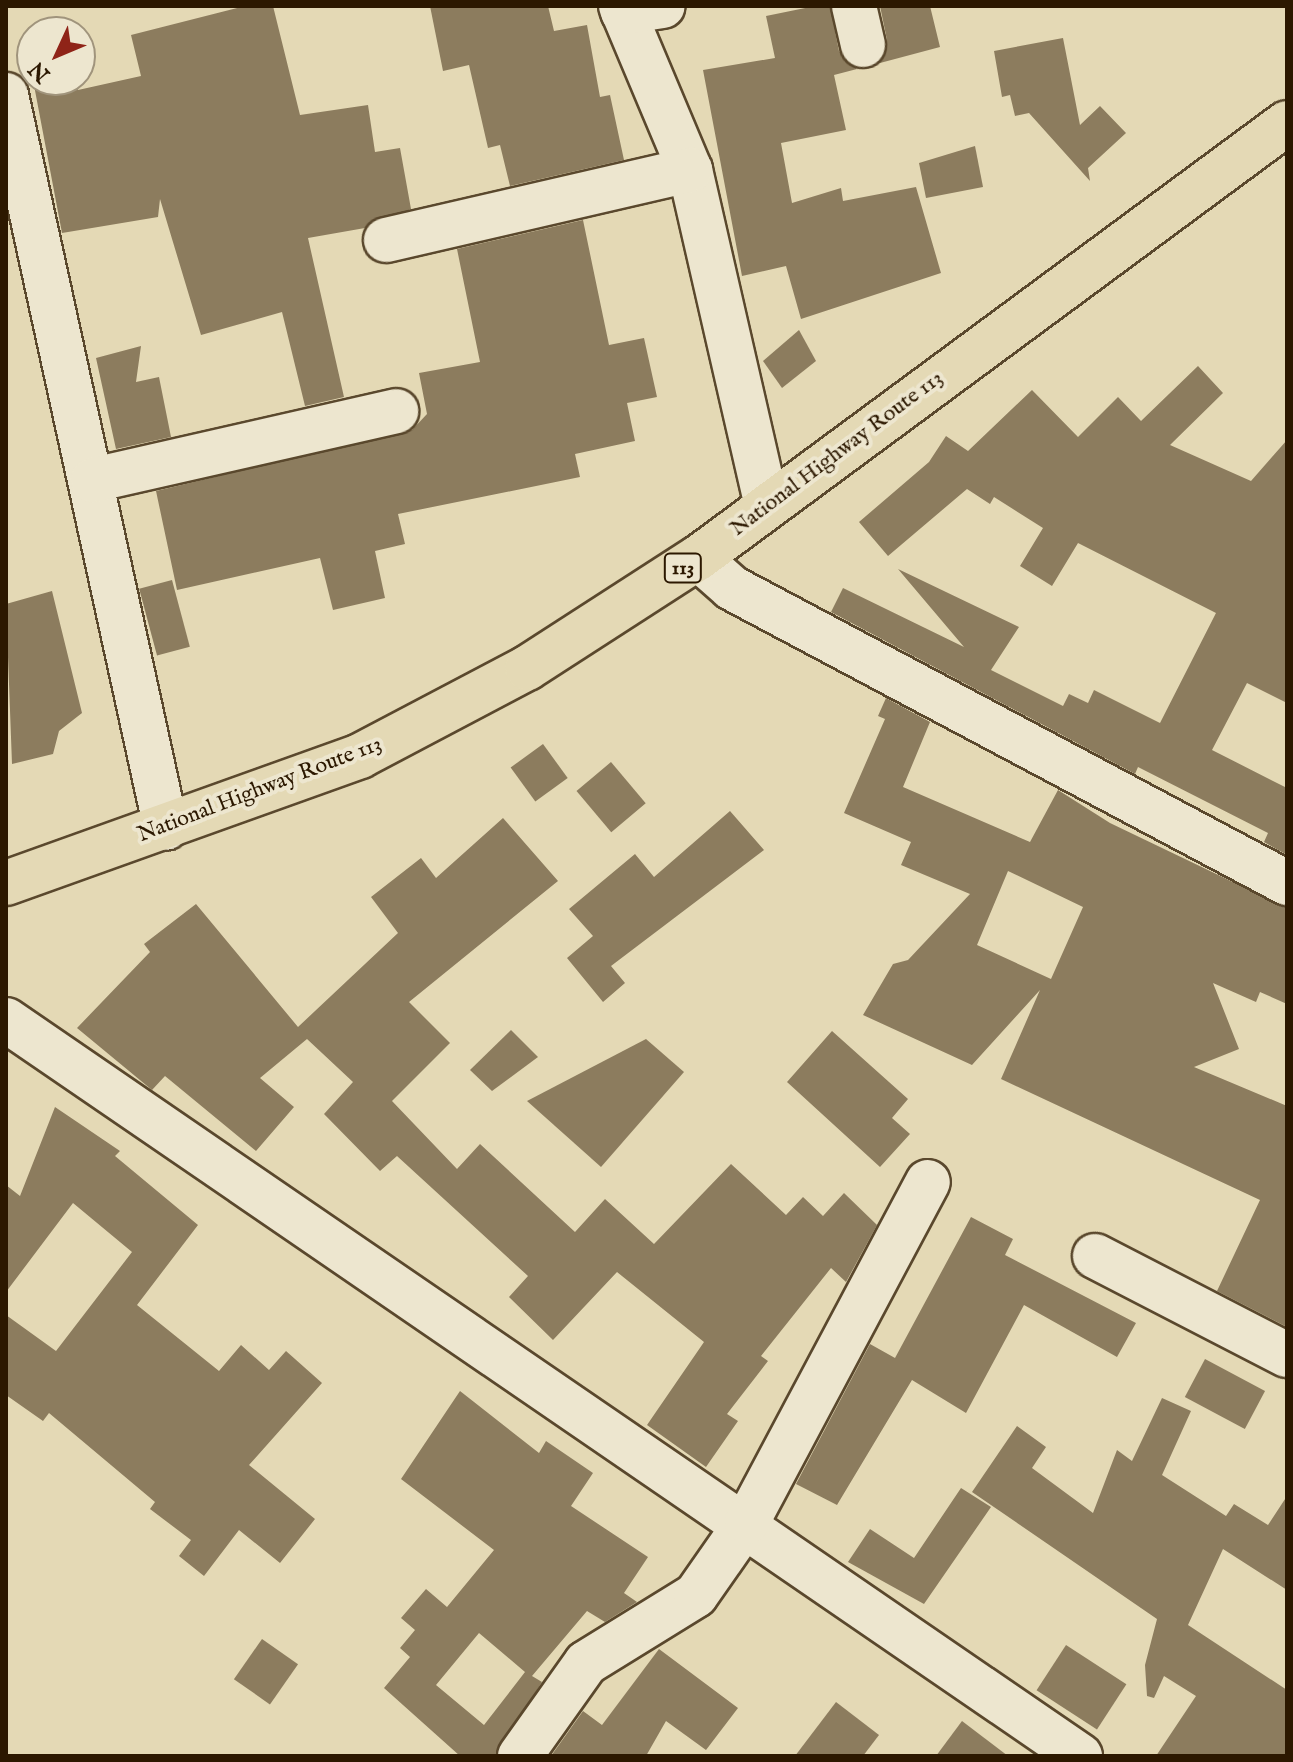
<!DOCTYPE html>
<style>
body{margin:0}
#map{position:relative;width:1293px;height:1762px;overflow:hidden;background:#e4d9b5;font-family:"IM FELL English",serif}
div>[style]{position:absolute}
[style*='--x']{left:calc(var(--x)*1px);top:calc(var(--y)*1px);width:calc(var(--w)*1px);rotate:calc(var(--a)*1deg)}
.building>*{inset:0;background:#8c7c5e;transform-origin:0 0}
.roads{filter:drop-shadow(2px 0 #5a482d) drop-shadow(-2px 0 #5a482d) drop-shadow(0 2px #5a482d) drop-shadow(0 -2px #5a482d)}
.minor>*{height:44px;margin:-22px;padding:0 22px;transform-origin:22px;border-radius:22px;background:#ede6cf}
.highway>*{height:44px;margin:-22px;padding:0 22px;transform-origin:22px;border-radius:22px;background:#e4d9b5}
span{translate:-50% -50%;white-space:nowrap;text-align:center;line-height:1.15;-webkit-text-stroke:8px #ede6cf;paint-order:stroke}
.shield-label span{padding:2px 6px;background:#ede6cf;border:2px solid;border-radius:6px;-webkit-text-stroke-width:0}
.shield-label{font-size:20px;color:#2c1800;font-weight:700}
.street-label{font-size:22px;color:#2c1800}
.frame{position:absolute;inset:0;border:8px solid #2c1800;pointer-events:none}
.north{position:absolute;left:16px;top:16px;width:80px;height:80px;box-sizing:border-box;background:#ede6cf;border:2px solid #a0947c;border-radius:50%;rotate:226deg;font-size:22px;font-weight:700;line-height:32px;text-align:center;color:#2c1800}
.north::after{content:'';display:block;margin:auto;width:28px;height:36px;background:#8f2418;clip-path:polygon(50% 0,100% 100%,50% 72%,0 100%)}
</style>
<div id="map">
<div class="building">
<i style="clip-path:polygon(245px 6px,273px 6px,300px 115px,368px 105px,375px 152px,400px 148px,411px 209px,365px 228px,308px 238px,344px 397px,305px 406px,282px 312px,201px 335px,160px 199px,158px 217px,62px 233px,33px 80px,75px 80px,78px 90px,141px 76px,131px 35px)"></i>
<i style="clip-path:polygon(430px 6px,548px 6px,554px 31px,587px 25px,600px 97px,610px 95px,624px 160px,510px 186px,500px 145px,488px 148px,469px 65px,443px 71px)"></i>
<i style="clip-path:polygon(815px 6px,830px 6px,839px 51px,857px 69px,834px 75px,846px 130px,781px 143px,792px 203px,841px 188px,843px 201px,916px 187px,941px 273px,801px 319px,786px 266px,742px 276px,703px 70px,775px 58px,766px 16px)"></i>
<i style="clip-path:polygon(880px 6px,930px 6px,940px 47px,880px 63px,887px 40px)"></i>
<i style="clip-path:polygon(1063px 38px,1080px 125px,1100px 106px,1126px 133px,1088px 168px,1090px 181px,1029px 113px,1015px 116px,1010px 95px,1002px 97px,994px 51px)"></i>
<i style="clip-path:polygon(975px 146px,983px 187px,926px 198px,919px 163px)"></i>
<i style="clip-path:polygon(583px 220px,609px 345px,644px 338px,657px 397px,627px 403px,635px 441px,575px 454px,580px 477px,398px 514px,405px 544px,375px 551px,385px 598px,333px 610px,320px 558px,177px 590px,156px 491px,412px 430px,427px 414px,419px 373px,480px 362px,457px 249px)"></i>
<i style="clip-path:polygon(799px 330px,816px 361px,782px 388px,763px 361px)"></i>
<i style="clip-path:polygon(141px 346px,136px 382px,159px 377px,171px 437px,116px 449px,96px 358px)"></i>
<i style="clip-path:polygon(1198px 366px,1223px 393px,1170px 445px,1251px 481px,1287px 440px,1287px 703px,1247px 683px,1212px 750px,1287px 788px,1287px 855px,1264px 842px,1268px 833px,1138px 767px,1135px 774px,831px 612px,843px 588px,964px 647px,898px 569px,1019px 627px,991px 670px,1063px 706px,1069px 694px,1088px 703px,1094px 690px,1160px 723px,1216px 613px,1078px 543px,1052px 586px,1020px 566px,1043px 528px,994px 497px,990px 504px,967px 489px,888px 556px,859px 522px,929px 462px,946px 436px,968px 451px,1032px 390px,1078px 437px,1118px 397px,1141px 421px)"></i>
<i style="left:172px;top:580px;width:69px;height:34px;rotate:75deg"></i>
<i style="clip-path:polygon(52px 591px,82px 713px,59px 731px,53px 754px,12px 764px,6px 604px)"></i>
<i style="clip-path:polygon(evenodd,886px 698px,930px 722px,903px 787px,1030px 842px,1058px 790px,1110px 823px,1287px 908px,1287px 1004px,1260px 992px,1256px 1002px,1213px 983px,1239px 1049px,1194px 1067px,1287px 1106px,1287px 1327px,1217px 1291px,1260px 1200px,1001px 1079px,1040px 990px,972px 1065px,863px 1015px,893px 964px,908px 960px,970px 894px,901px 865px,911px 842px,844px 813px,885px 719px,878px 716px,886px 698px,1008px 871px,1083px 907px,1051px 979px,977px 945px,1008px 871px)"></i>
<i style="left:543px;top:744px;width:42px;height:40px;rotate:54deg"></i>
<i style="left:611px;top:762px;width:54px;height:45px;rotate:50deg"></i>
<i style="clip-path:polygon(730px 811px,764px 850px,611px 966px,625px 983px,603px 1002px,567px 958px,593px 936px,569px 909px,635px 854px,654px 877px)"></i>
<i style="clip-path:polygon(503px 818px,558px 881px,409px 1002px,450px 1043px,392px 1101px,457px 1169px,480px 1144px,575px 1232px,605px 1199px,654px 1244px,731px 1164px,786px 1215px,803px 1197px,823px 1216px,844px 1193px,877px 1225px,846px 1282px,831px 1268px,761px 1356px,768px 1361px,727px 1414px,738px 1421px,706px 1467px,647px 1425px,704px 1342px,617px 1272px,553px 1340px,509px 1297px,528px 1276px,397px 1156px,380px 1171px,324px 1114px,353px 1082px,307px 1039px,260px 1078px,294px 1107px,256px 1151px,165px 1076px,152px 1090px,77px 1028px,150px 952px,144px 944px,196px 904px,298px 1027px,398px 933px,371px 897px,421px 858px,436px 878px)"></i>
<i style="clip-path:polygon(511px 1030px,538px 1057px,492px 1091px,470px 1070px)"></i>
<i style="clip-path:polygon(832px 1031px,908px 1099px,892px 1118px,910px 1134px,880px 1167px,787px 1082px)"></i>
<i style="clip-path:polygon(646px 1039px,684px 1072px,601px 1167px,527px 1101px)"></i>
<i style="clip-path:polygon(55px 1107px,120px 1151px,115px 1156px,198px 1225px,137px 1305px,219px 1371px,241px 1345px,269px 1370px,286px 1351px,322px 1383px,249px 1465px,315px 1519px,280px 1563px,239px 1530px,204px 1576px,179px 1556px,191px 1540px,150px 1509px,155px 1502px,49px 1413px,43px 1421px,6px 1395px,6px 1315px,56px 1351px,132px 1252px,73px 1203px,6px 1292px,6px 1185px,20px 1196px)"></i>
<i style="clip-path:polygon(971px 1217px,1013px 1239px,1005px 1255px,1136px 1323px,1117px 1357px,1024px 1305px,966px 1413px,912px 1380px,837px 1505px,796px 1484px,870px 1344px,895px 1358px)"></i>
<i style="left:1205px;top:1359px;width:68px;height:43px;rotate:28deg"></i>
<i style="clip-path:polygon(evenodd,460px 1391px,539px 1453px,546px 1441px,593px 1473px,571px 1506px,648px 1557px,624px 1593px,637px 1602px,605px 1622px,587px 1611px,532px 1676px,542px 1682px,495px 1756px,460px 1756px,384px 1688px,410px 1657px,400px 1648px,415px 1630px,401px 1618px,426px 1589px,447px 1607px,494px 1550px,401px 1479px,460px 1391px,479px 1633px,525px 1672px,484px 1725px,436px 1685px,479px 1633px)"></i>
<i style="clip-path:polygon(1162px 1398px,1191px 1411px,1162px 1475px,1226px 1516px,1234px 1504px,1268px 1525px,1287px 1496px,1287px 1590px,1223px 1549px,1188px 1625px,1287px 1690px,1287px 1756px,1156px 1756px,1196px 1696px,1164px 1676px,1154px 1698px,1147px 1696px,1145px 1665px,1157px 1619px,972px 1492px,1017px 1426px,1046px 1447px,1032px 1468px,1093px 1513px,1117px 1450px,1132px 1461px)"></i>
<i style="clip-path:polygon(961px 1488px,991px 1507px,924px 1604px,848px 1562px,870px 1529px,914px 1558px)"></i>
<i style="left:262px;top:1639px;width:44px;height:49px;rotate:35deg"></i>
<i style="left:1066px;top:1645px;width:72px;height:54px;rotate:33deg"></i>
<i style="clip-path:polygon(659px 1649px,738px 1708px,706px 1750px,666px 1721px,646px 1756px,551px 1756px,583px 1711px,602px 1725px)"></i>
<i style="clip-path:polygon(836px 1702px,879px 1735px,863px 1756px,795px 1756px)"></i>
<i style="clip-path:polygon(962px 1721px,1008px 1756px,936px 1756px)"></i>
</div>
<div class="roads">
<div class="minor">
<i style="--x:621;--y:6;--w:178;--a:67.2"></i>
<i style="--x:690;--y:170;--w:344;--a:77.1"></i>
<i style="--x:854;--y:6;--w:40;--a:77"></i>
<i style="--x:623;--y:12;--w:40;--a:-8.5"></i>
<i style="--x:6;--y:95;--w:750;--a:77.69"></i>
<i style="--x:386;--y:240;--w:312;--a:-13"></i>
<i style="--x:93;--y:480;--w:311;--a:-12.8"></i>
<i style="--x:698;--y:558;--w:45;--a:41.4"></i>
<i style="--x:732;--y:588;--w:629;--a:27.99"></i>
<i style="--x:6;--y:1020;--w:1302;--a:34.42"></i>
<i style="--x:1095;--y:1256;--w:216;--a:27.3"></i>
<i style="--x:520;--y:1756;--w:114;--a:-54.6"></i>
<i style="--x:586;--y:1663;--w:129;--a:-31.7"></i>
<i style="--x:696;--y:1595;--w:89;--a:-55.1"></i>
<i style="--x:747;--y:1522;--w:385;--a:-62"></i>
</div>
<div class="highway">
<i style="--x:6;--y:883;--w:376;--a:-19.7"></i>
<i style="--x:360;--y:756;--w:189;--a:-27.8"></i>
<i style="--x:527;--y:668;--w:203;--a:-32.8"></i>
<i style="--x:698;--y:558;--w:732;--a:-36.45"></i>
</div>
</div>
<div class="shield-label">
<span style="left:683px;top:568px">113</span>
</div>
<div class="street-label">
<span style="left:837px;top:454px;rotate:-37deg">National Highway Route 113</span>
<span style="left:260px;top:790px;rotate:-21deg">National Highway Route 113</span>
</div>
<div class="frame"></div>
<div class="north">N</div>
</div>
